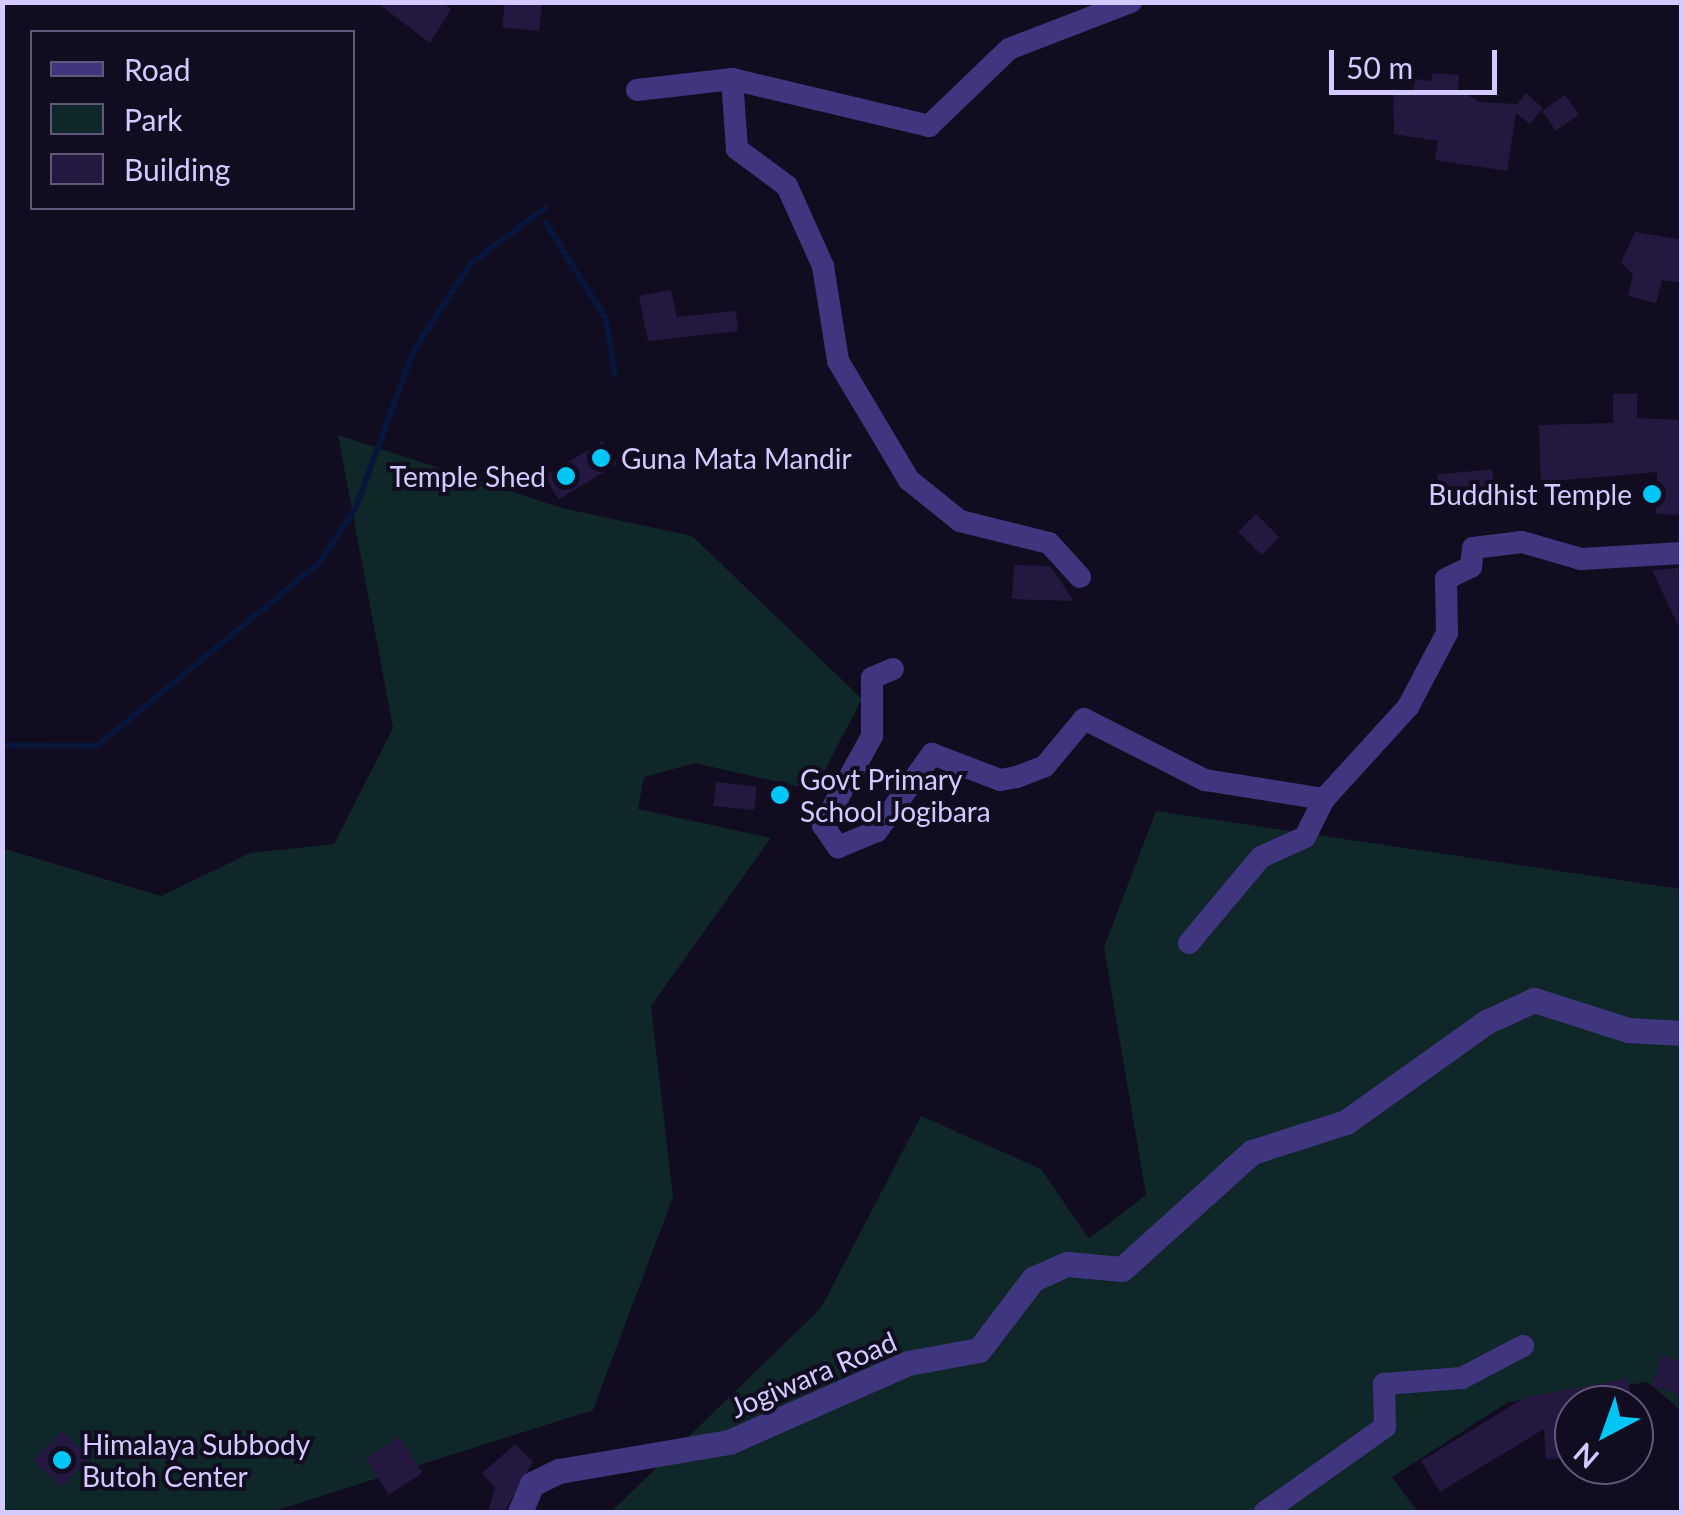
<!DOCTYPE html>
<style>
body{margin:0}
#map{position:relative;width:1684px;height:1515px;overflow:hidden;background:#110c1f;font-family:Lato,sans-serif}
div>[style]{position:absolute}
[style*='--x']{left:calc(var(--x)*1px);top:calc(var(--y)*1px);width:calc(var(--w)*1px);rotate:calc(var(--a)*1deg)}
.green>*{inset:0;background:#0f2729}
.stream>*{height:6px;margin:-3px;padding:0 3px;transform-origin:3px;border-radius:3px;background:#08163c}
.building>*{inset:0;background:#241840;transform-origin:0 0}
.minor>*{height:22px;margin:-11px;padding:0 11px;transform-origin:11px;border-radius:11px;background:#3f367f}
.tertiary>*{height:25px;margin:-12.5px;padding:0 12.5px;transform-origin:12.5px;border-radius:12.5px;background:#3f367f}
.dots>*{width:28px;height:28px;translate:-50% -50%;box-sizing:border-box;border:5px solid #110c1f;border-radius:50%}
span{translate:-50% -50%;white-space:nowrap;text-align:center;line-height:1.15;-webkit-text-stroke:8px #110c1f;paint-order:stroke}
.poi-label{font-size:28px;color:#d5caff}
.left{translate:0 -50%;text-align:left}
.right{translate:-100% -50%;text-align:right}
.street-label{font-size:28px;color:#d5caff}
.frame{position:absolute;inset:0;border:5px solid #d5caff;pointer-events:none}
.legend{position:absolute;left:30px;top:30px;width:325px;height:180px;box-sizing:border-box;background:#110c1f;border:2px solid #5f5879;margin:0;padding:12px 18px;list-style:none;font-size:30px;color:#d5caff}
.legend li{display:flex;align-items:center;gap:20px;height:50px}
.legend b{width:50px;border:2px solid #5f5879}
.north{position:absolute;left:1554px;top:1385px;width:100px;height:100px;box-sizing:border-box;background:#110c1f;border:2px solid #5f5879;border-radius:50%;rotate:221deg;font-size:28px;font-weight:700;line-height:40px;text-align:center;color:#d5caff}
.north::after{content:'';display:block;margin:auto;width:35px;height:45px;background:#00c6f5;clip-path:polygon(50% 0,100% 100%,50% 72%,0 100%)}
.scale{position:absolute;left:1329px;top:50px;width:168px;height:45px;box-sizing:border-box;border:5px solid #d5caff;border-top:0;padding-left:12px;font-size:30px;line-height:35px;white-space:nowrap;color:#d5caff;-webkit-text-stroke:8px #110c1f;paint-order:stroke}
</style>
<div id="map">
<div class="green">
<i style="clip-path:polygon(338px 435px,562px 508px,692px 536px,862px 699px,814px 790px,695px 763px,644px 777px,638px 809px,771px 838px,651px 1006px,673px 1197px,593px 1410px,271px 1512px,3px 1512px,2px 848px,161px 896px,250px 853px,334px 844px,393px 728px)"></i>
<i style="clip-path:polygon(1156px 811px,1681px 889px,1681px 1411px,1648px 1382px,1508px 1402px,1392px 1477px,1418px 1512px,611px 1512px,821px 1308px,921px 1116px,1041px 1169px,1089px 1239px,1146px 1195px,1104px 947px)"></i>
</div>
<div class="stream">
<i style="--x:546;--y:223;--w:113;--a:58"></i>
<i style="--x:606;--y:319;--w:56;--a:80.7"></i>
<i style="--x:2;--y:745;--w:95;--a:0.6"></i>
<i style="--x:97;--y:746;--w:288;--a:-39.5"></i>
<i style="--x:319;--y:563;--w:67;--a:-56.5"></i>
<i style="--x:356;--y:507;--w:165;--a:-69.8"></i>
<i style="--x:413;--y:352;--w:106;--a:-56.9"></i>
<i style="--x:471;--y:263;--w:92;--a:-36.6"></i>
</div>
<div class="building">
<i style="clip-path:polygon(376px 2px,441px 2px,451px 9px,430px 43px)"></i>
<i style="clip-path:polygon(505px 2px,542px 2px,539px 31px,502px 27px)"></i>
<i style="clip-path:polygon(1432px 73px,1459px 75px,1458px 90px,1480px 102px,1517px 104px,1526px 93px,1543px 108px,1530px 124px,1516px 113px,1507px 171px,1435px 160px,1438px 141px,1394px 134px,1393px 89px,1413px 92px,1415px 79px,1432px 81px)"></i>
<i style="left:1565px;top:95px;width:24px;height:28px;rotate:55deg"></i>
<i style="clip-path:polygon(1635px 232px,1682px 240px,1682px 283px,1662px 280px,1656px 303px,1628px 296px,1633px 275px,1621px 262px)"></i>
<i style="clip-path:polygon(671px 290px,677px 317px,736px 311px,738px 331px,648px 341px,639px 296px)"></i>
<i style="clip-path:polygon(1613px 394px,1637px 394px,1637px 418px,1682px 420px,1682px 515px,1656px 514px,1657px 472px,1541px 482px,1539px 425px,1613px 423px)"></i>
<i style="left:603px;top:441px;width:27px;height:68px;rotate:59deg"></i>
<i style="left:1492px;top:469px;width:30px;height:55px;rotate:84deg"></i>
<i style="left:1256px;top:514px;width:33px;height:25px;rotate:45deg"></i>
<i style="clip-path:polygon(1014px 565px,1050px 566px,1074px 601px,1012px 599px)"></i>
<i style="clip-path:polygon(1679px 568px,1682px 574px,1682px 634px,1652px 570px)"></i>
<i style="left:716px;top:782px;width:41px;height:24px;rotate:6deg"></i>
<i style="clip-path:polygon(1662px 1355px,1682px 1362px,1682px 1395px,1652px 1386px)"></i>
<i style="clip-path:polygon(1628px 1379px,1632px 1405px,1574px 1405px,1574px 1458px,1546px 1459px,1544px 1429px,1440px 1492px,1421px 1461px,1526px 1397px)"></i>
<i style="left:62px;top:1431px;width:39px;height:41px;rotate:44deg"></i>
<i style="left:399px;top:1437px;width:43px;height:40px;rotate:57deg"></i>
<i style="clip-path:polygon(515px 1444px,533px 1462px,504px 1512px,488px 1512px,495px 1488px,482px 1473px)"></i>
</div>
<div class="minor">
<i style="--x:732;--y:79;--w:70;--a:85.9"></i>
<i style="--x:737;--y:149;--w:62;--a:36.5"></i>
<i style="--x:787;--y:186;--w:88;--a:65.8"></i>
<i style="--x:823;--y:266;--w:96;--a:81"></i>
<i style="--x:838;--y:361;--w:139;--a:59.2"></i>
<i style="--x:909;--y:480;--w:65;--a:38.8"></i>
<i style="--x:960;--y:521;--w:92;--a:13.9"></i>
<i style="--x:1049;--y:543;--w:46;--a:47.6"></i>
<i style="--x:637;--y:90;--w:96;--a:-6.6"></i>
<i style="--x:732;--y:79;--w:203;--a:13.4"></i>
<i style="--x:929;--y:126;--w:111;--a:-43.9"></i>
<i style="--x:1009;--y:49;--w:131;--a:-21.1"></i>
<i style="--x:893;--y:669;--w:23;--a:157"></i>
<i style="--x:872;--y:678;--w:58;--a:90"></i>
<i style="--x:872;--y:736;--w:102;--a:118.8"></i>
<i style="--x:823;--y:825;--w:27;--a:56"></i>
<i style="--x:838;--y:847;--w:42;--a:-22.3"></i>
<i style="--x:877;--y:831;--w:95;--a:-54.5"></i>
<i style="--x:932;--y:754;--w:73;--a:20.9"></i>
<i style="--x:1000;--y:780;--w:17;--a:-10"></i>
<i style="--x:1017;--y:777;--w:30;--a:-21"></i>
<i style="--x:1045;--y:766;--w:61;--a:-50.3"></i>
<i style="--x:1084;--y:719;--w:136;--a:26.8"></i>
<i style="--x:1205;--y:780;--w:121;--a:9.1"></i>
<i style="--x:1189;--y:943;--w:112;--a:-50.1"></i>
<i style="--x:1261;--y:857;--w:48;--a:-24.4"></i>
<i style="--x:1305;--y:837;--w:42;--a:-63.4"></i>
<i style="--x:1324;--y:799;--w:125;--a:-47.6"></i>
<i style="--x:1408;--y:707;--w:84;--a:-62.2"></i>
<i style="--x:1447;--y:633;--w:54;--a:-91.1"></i>
<i style="--x:1446;--y:579;--w:28;--a:-26"></i>
<i style="--x:1471;--y:567;--w:19;--a:-84"></i>
<i style="--x:1473;--y:548;--w:49;--a:-7"></i>
<i style="--x:1522;--y:542;--w:61;--a:16.1"></i>
<i style="--x:1581;--y:559;--w:101;--a:-3.4"></i>
<i style="--x:1265;--y:1512;--w:147;--a:-35.3"></i>
<i style="--x:1385;--y:1427;--w:43;--a:-91.3"></i>
<i style="--x:1384;--y:1384;--w:78;--a:-4.4"></i>
<i style="--x:1462;--y:1378;--w:69;--a:-27.7"></i>
</div>
<div class="tertiary">
<i style="--x:520;--y:1512;--w:30;--a:-67"></i>
<i style="--x:532;--y:1484;--w:30;--a:-26"></i>
<i style="--x:559;--y:1471;--w:172;--a:-9.7"></i>
<i style="--x:729;--y:1442;--w:196;--a:-23.8"></i>
<i style="--x:908;--y:1363;--w:72;--a:-10.4"></i>
<i style="--x:979;--y:1350;--w:89;--a:-52.7"></i>
<i style="--x:1033;--y:1279;--w:37;--a:-24"></i>
<i style="--x:1067;--y:1264;--w:55;--a:5.2"></i>
<i style="--x:1122;--y:1269;--w:175;--a:-42"></i>
<i style="--x:1252;--y:1152;--w:99;--a:-17.7"></i>
<i style="--x:1346;--y:1122;--w:172;--a:-35.5"></i>
<i style="--x:1486;--y:1022;--w:53;--a:-24.6"></i>
<i style="--x:1534;--y:1000;--w:99;--a:17.7"></i>
<i style="--x:1628;--y:1030;--w:54;--a:3.2"></i>
</div>
<div class="dots">
<i style="left:601px;top:458px;background:#00c6f5"></i>
<i style="left:566px;top:476px;background:#00c6f5"></i>
<i style="left:1652px;top:494px;background:#00c6f5"></i>
<i style="left:780px;top:795px;background:#00c6f5"></i>
<i style="left:62px;top:1460px;background:#00c6f5"></i>
</div>
<div class="poi-label">
<span class="left" style="left:621px;top:458px">Guna Mata Mandir</span>
<span class="right" style="left:546px;top:476px">Temple Shed</span>
<span class="right" style="left:1632px;top:494px">Buddhist Temple</span>
<span class="left" style="left:800px;top:795px">Govt Primary<br>School Jogibara</span>
<span class="left" style="left:82px;top:1460px">Himalaya Subbody<br>Butoh Center</span>
</div>
<div class="street-label">
<span style="left:813px;top:1374px;rotate:-23deg">Jogiwara Road</span>
</div>
<div class="frame"></div>
<ul class="legend">
<li><b style="height:12px;background:#3f367f"></b>Road</li>
<li><b style="height:28px;background:#0f2729"></b>Park</li>
<li><b style="height:28px;background:#241840"></b>Building</li>
</ul>
<div class="north">N</div>
<div class="scale">50 m</div>
</div>
